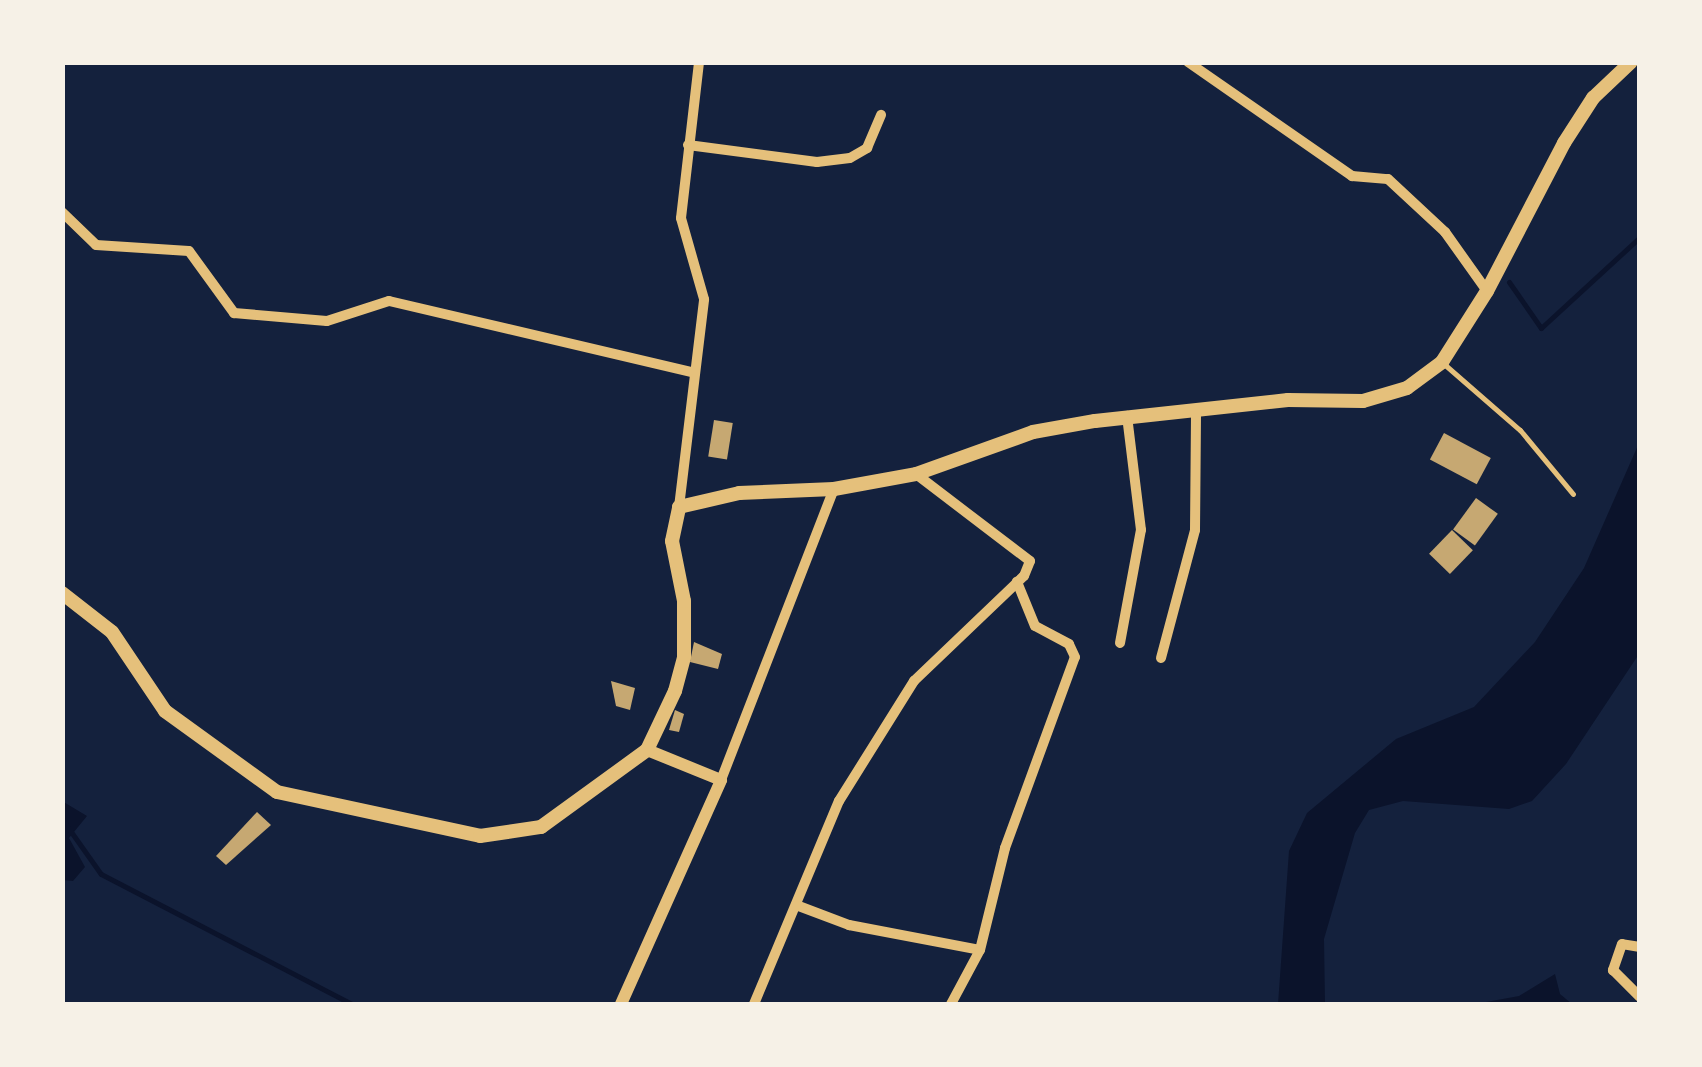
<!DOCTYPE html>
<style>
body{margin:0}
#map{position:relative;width:1702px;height:1067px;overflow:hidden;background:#14213d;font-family:"Asap Condensed",sans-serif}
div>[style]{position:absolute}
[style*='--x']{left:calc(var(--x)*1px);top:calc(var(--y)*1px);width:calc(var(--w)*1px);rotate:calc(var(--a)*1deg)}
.water>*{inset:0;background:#0b132b}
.stream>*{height:5px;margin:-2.5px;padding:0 2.5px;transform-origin:2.5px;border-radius:2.5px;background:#0b132b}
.building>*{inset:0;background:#c6a872;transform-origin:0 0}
.service>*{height:5px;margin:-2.5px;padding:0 2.5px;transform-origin:2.5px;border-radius:2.5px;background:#e5c07b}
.minor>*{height:10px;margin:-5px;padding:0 5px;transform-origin:5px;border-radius:5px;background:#e5c07b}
.tertiary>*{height:12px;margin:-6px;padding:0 6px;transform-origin:6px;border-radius:6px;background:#e5c07b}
.secondary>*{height:14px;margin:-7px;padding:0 7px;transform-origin:7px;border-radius:7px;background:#e5c07b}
span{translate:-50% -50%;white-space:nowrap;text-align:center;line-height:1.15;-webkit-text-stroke:9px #f6f1e7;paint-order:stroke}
.frame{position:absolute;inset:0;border:65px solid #f6f1e7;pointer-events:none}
</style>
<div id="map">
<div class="water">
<i style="clip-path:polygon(1639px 443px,1639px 654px,1566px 764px,1532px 801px,1509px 809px,1403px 801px,1369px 810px,1355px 833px,1324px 939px,1325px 1004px,1278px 1004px,1289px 851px,1307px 813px,1396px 739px,1474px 707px,1535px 642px,1584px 568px)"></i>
<i style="clip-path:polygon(62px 801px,87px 816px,69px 838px,85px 867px,73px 881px,63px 880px)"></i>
<i style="clip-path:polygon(1555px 974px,1560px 994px,1572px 1004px,1475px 1004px,1519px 996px)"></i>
</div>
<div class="stream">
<i style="--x:1509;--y:282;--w:56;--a:55.2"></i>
<i style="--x:1541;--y:328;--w:134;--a:-42.6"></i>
<i style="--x:62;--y:819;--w:67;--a:54.7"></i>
<i style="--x:101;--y:874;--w:283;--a:27.4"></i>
</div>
<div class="building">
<i style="left:714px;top:420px;width:19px;height:37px;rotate:9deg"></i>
<i style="left:1444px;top:433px;width:53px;height:30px;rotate:28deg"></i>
<i style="left:1476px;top:498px;width:27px;height:39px;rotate:36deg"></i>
<i style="left:1452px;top:530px;width:29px;height:33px;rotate:44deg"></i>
<i style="clip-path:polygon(694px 642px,722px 654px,718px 669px,690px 662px)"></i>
<i style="clip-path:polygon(611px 681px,635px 688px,630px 710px,616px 706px)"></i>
<i style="clip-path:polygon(675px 710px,684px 714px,679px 732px,669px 730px)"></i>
<i style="clip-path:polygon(257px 812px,271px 825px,226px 865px,216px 856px)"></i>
</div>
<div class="service">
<i style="--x:1444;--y:364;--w:101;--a:41"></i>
<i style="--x:1520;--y:430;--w:83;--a:50.4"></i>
</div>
<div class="minor">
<i style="--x:1188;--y:62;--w:200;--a:34.8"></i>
<i style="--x:1352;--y:176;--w:36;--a:5"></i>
<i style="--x:1388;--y:179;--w:78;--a:42.9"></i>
<i style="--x:1445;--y:232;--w:72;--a:54.6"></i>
<i style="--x:688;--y:145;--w:130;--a:7.5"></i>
<i style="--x:817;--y:162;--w:33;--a:-7"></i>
<i style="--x:850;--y:158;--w:20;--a:-30"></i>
<i style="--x:867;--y:148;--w:36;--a:-67"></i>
<i style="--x:62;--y:212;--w:47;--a:44.1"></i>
<i style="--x:96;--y:245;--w:93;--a:3.7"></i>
<i style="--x:189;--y:251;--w:77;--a:54"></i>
<i style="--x:234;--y:313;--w:93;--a:4.9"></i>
<i style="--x:327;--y:321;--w:65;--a:-17.9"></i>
<i style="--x:389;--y:301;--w:311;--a:13.2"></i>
<i style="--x:679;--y:507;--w:209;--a:-83.1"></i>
<i style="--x:704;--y:299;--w:84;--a:-105.9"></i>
<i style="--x:681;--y:218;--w:157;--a:-83.4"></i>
<i style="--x:1120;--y:643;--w:115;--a:-79.5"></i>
<i style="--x:1141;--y:530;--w:115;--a:-97"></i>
<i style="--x:1161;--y:658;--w:132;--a:-75.1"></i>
<i style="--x:1195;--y:530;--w:120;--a:-89.5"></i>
<i style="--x:721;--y:780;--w:312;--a:-68.8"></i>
<i style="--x:796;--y:905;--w:57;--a:20.7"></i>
<i style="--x:849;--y:925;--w:133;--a:10.8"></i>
<i style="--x:1640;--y:947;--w:18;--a:-171"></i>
<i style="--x:1622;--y:944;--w:28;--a:109"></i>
<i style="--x:1613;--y:970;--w:38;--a:45"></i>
<i style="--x:754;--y:1004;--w:220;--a:-67.3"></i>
<i style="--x:839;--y:801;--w:142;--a:-58"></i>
<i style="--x:914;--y:681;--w:152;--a:-43.7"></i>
<i style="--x:1024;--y:576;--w:16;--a:-68"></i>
<i style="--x:1030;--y:561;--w:143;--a:-142.7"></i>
<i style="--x:951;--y:1004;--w:61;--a:-61.8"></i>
<i style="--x:980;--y:950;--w:105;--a:-76.2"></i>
<i style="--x:1005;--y:848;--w:203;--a:-69.9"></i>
<i style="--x:1075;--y:657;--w:14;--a:-115"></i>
<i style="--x:1069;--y:644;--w:38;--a:-152"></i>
<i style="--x:1035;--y:626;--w:48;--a:-112.2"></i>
</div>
<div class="tertiary">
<i style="--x:621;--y:1004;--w:245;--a:-65.9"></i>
<i style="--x:721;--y:780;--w:80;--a:-157.9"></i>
</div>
<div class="secondary">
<i style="--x:62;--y:593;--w:63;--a:38"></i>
<i style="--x:112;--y:632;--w:95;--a:56.1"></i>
<i style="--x:165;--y:711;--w:138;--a:35.9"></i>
<i style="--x:277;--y:792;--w:208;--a:12.2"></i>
<i style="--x:480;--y:836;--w:62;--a:-8.4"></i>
<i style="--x:541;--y:827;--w:131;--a:-36"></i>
<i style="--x:647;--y:750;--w:65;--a:-64.6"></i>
<i style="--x:675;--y:691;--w:35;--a:-75"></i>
<i style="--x:684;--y:657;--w:56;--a:-90"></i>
<i style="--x:684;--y:601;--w:61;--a:-101.3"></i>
<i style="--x:672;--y:541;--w:35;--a:-78"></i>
<i style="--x:679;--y:507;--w:62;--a:-13.1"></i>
<i style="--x:739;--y:493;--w:95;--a:-2.4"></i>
<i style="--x:834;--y:489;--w:83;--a:-10.4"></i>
<i style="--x:916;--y:474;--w:124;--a:-19.7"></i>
<i style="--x:1033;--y:432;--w:63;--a:-10.1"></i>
<i style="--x:1095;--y:421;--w:194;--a:-6.2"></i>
<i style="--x:1288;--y:400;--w:75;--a:0.8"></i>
<i style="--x:1363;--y:401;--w:46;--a:-16.5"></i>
<i style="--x:1407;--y:388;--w:44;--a:-36.6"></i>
<i style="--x:1442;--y:362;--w:84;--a:-57.6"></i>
<i style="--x:1487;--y:291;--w:167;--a:-62.5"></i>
<i style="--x:1564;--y:143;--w:54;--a:-57.2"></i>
<i style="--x:1593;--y:98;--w:52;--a:-43.5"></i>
</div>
<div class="frame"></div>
</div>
